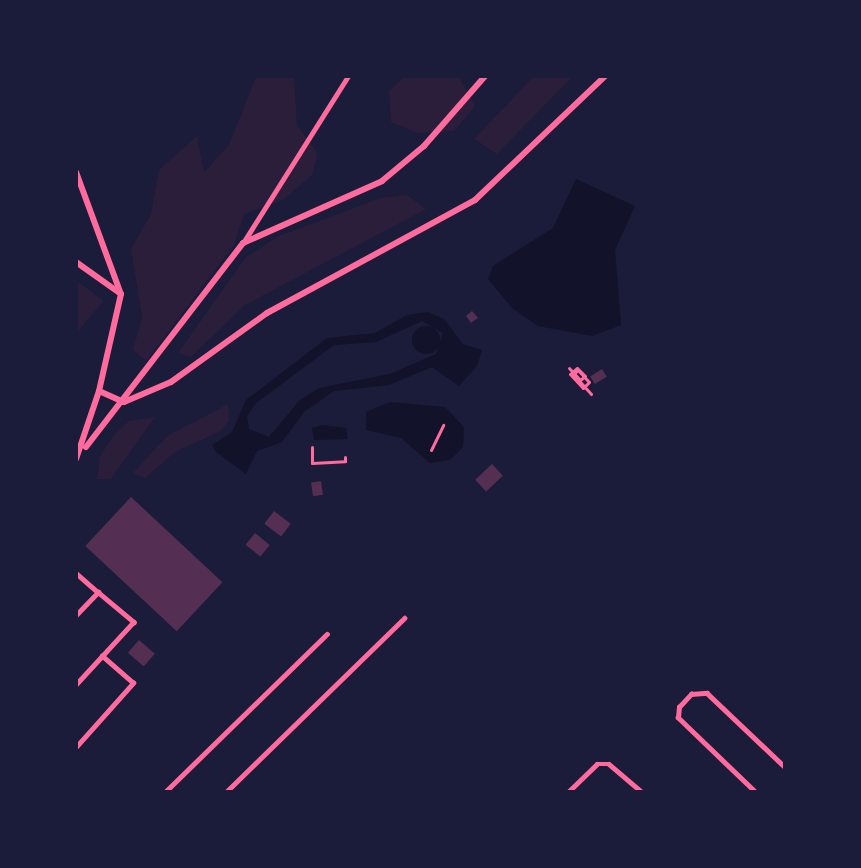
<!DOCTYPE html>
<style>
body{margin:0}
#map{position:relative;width:861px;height:868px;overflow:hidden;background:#1b1b3a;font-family:"Source Sans 3",sans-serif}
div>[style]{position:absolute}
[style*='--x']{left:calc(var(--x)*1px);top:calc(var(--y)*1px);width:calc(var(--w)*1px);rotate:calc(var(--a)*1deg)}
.green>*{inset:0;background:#2a1e3b}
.water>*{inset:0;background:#12122b}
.round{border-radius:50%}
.building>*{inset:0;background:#542f53;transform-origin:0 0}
.path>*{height:3px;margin:-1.5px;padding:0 1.5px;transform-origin:1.5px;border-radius:1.5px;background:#ff6b9d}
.service>*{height:4.5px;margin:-2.25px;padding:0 2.25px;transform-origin:2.25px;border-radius:2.25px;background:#ff6b9d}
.minor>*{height:6px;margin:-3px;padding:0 3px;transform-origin:3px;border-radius:3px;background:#ff6b9d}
span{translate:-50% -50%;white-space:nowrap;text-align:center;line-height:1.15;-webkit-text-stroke:6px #1b1b3a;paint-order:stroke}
.frame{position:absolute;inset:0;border:78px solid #1b1b3a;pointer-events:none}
</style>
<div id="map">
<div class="green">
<i style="clip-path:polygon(534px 76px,572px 77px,497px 154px,474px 139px)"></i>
<i style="clip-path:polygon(256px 77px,294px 77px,297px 125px,318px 154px,312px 175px,283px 200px,244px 214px,234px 245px,146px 361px,133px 350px,142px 317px,131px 249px,151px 214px,159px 170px,197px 136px,204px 172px,229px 145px)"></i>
<i style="clip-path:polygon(404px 77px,459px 77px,475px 106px,454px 131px,417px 133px,391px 122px,389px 91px)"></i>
<i style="clip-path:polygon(407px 195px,426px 209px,245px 305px,191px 357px,178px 353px,246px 257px,279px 236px,381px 198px)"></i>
<i style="clip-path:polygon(77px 281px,104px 301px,77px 332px)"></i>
<i style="clip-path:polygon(228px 404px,229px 420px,221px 431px,175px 452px,145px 478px,133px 473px,167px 436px)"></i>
<i style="clip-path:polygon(155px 417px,111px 479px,97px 479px,100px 456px,114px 435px,129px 421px)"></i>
</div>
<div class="water">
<i style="clip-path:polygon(576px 179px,635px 206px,615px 250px,621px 325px,592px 336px,538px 326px,512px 308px,488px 279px,493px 266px,553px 228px)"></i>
<i style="clip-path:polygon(evenodd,428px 312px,444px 319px,463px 344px,482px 350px,477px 366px,459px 386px,432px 367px,389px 385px,334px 391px,304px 412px,282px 442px,257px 451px,246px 474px,216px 452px,212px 445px,232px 432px,246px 400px,327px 338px,375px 333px,407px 315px,428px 312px,422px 321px,443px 333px,436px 354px,390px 374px,319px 388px,300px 400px,269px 437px,249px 429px,247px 416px,255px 404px,334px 345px,376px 342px,422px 321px)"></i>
<i class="round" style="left:412px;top:326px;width:28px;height:28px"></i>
<i style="clip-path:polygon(390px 402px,445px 407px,464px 427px,463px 447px,450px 460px,430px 463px,401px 438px,366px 430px,366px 412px)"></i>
<i style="clip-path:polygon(322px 425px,346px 428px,348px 439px,314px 440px,312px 428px)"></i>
</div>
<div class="building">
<i style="clip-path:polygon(472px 311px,478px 318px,471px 323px,466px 316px)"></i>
<i style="left:602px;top:369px;width:9px;height:14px;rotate:58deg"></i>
<i style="left:492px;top:464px;width:16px;height:23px;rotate:47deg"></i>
<i style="left:321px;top:481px;width:14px;height:10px;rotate:82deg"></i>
<i style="left:131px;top:497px;width:125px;height:67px;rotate:43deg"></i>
<i style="left:274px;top:511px;width:21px;height:16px;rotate:37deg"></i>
<i style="left:255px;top:533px;width:19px;height:15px;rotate:39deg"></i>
<i style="left:139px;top:640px;width:21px;height:17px;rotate:41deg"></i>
</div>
<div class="path">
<i style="--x:569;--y:368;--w:16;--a:47"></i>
<i style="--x:580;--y:380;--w:6;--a:-39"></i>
<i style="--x:585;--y:376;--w:11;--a:-135"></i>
<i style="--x:577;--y:368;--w:9;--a:139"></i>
<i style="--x:570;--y:374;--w:19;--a:47"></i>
<i style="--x:583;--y:388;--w:8;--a:-45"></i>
<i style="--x:589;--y:382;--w:16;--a:-133"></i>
<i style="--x:578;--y:370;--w:6;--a:141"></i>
<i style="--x:573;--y:374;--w:27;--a:48"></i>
<i style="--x:312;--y:447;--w:16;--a:90"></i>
<i style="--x:312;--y:463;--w:33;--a:-3"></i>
<i style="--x:345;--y:461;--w:4;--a:-90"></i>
<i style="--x:431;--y:450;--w:28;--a:-64"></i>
</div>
<div class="service">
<i style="--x:243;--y:243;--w:197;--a:-57.8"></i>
<i style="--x:76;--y:573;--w:29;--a:41"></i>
<i style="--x:76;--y:615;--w:32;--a:-46"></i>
<i style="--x:98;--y:592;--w:47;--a:39.8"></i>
<i style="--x:134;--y:622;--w:86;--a:132.6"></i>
<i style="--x:76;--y:747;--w:86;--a:-48.3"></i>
<i style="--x:133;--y:683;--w:41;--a:-138.9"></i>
<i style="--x:165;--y:792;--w:226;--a:-44.3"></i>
<i style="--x:226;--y:792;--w:249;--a:-44.3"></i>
<i style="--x:568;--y:792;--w:40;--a:-44"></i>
<i style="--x:597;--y:764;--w:12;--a:0"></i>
<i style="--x:609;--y:764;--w:43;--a:40.3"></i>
<i style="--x:755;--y:792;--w:107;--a:-136.1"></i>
<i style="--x:678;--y:718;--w:11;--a:-85"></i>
<i style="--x:679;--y:707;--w:18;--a:-47"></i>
<i style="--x:691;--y:694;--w:16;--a:-4"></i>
<i style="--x:707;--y:693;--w:106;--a:43.5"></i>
</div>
<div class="minor">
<i style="--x:76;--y:172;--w:130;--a:69.8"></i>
<i style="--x:121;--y:294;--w:99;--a:102.8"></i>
<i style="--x:76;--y:262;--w:55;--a:35.4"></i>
<i style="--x:86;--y:447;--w:257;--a:-52.4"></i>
<i style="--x:243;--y:243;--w:152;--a:-24"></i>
<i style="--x:382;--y:181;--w:55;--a:-39.8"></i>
<i style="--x:424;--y:146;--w:93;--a:-48.9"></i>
<i style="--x:76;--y:459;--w:72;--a:-71.3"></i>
<i style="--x:99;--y:391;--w:27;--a:24"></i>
<i style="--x:124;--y:402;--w:51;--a:-23.1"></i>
<i style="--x:171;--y:382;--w:118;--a:-35.7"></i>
<i style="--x:267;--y:313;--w:237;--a:-28.5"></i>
<i style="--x:475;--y:200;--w:180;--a:-43.6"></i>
</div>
<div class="frame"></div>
</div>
